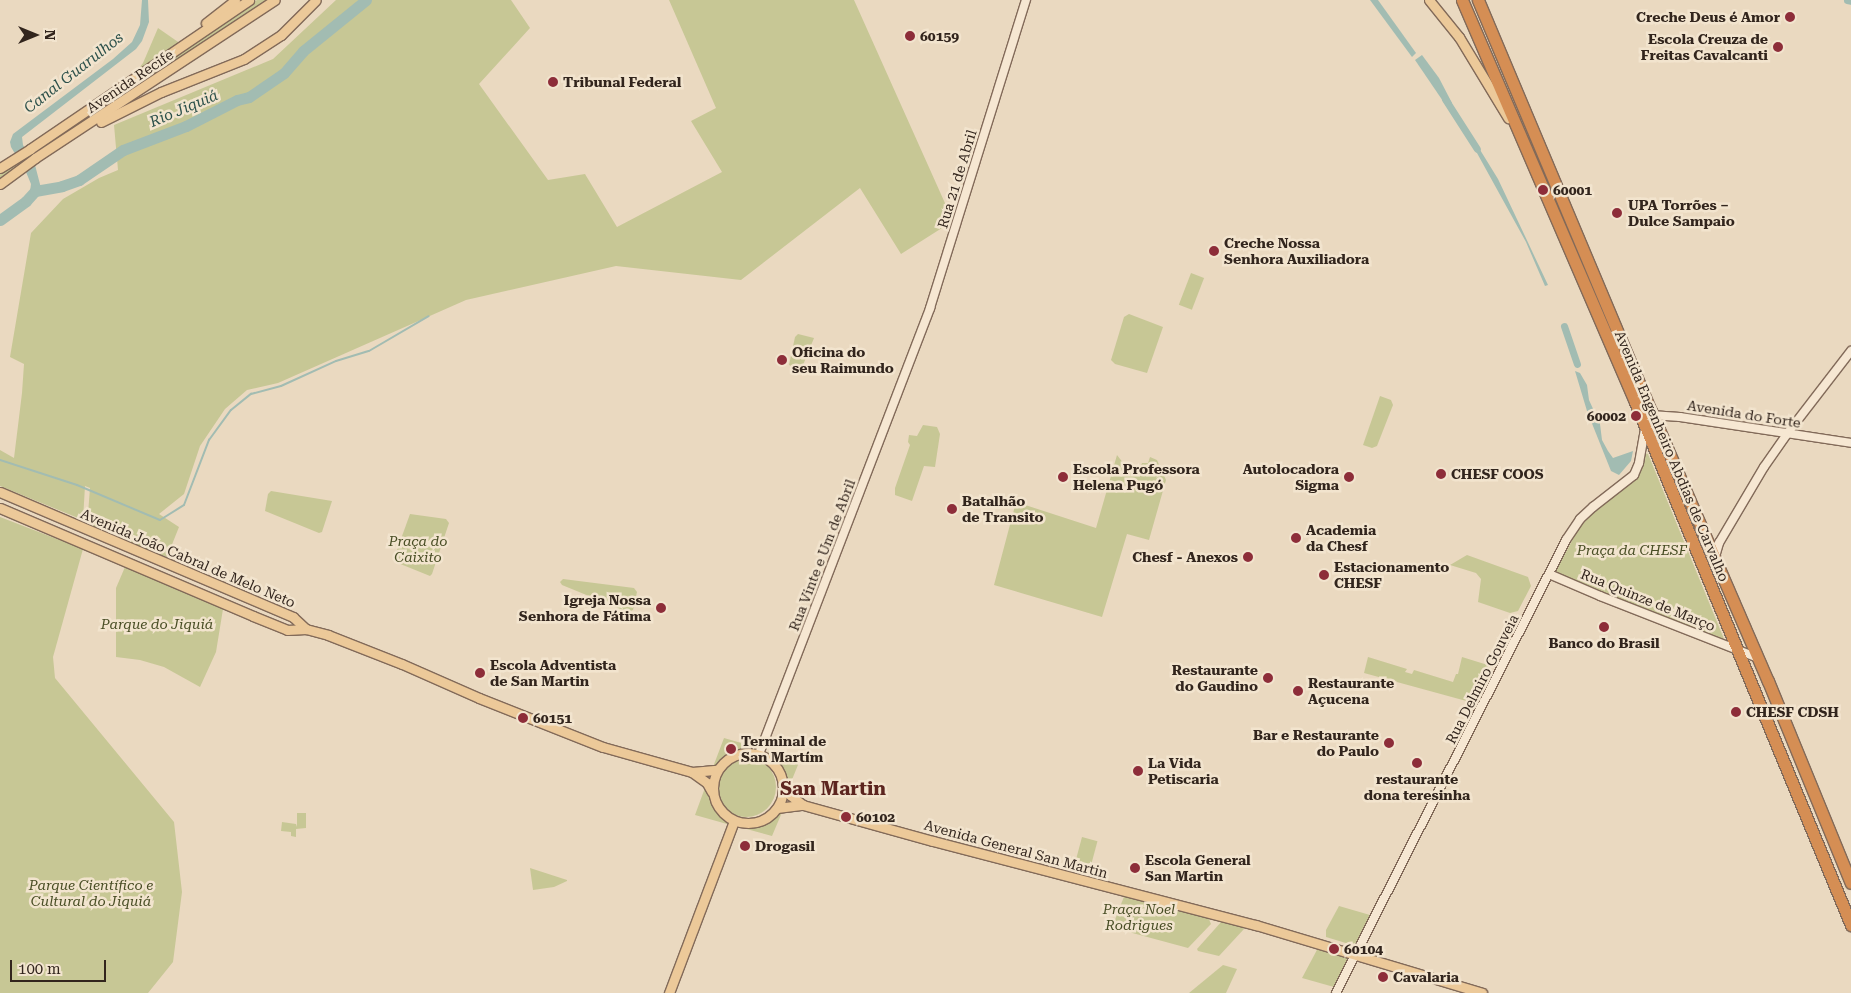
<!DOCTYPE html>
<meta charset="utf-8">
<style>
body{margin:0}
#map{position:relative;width:1851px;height:993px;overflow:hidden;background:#ead9c0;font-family:"Roboto Serif",serif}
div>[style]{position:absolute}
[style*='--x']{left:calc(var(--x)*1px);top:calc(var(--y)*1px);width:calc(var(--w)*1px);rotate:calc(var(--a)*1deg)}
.green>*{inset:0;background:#c7c795;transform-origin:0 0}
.round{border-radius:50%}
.water>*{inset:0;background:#a2bcb2}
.stream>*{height:2px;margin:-1px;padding:0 1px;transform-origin:1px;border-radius:1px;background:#a2bcb2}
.canal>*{height:7px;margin:-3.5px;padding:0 3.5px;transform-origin:3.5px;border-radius:3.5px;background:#a2bcb2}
.river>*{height:11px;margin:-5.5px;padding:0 5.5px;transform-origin:5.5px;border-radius:5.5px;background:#a2bcb2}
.roads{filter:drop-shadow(1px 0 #826a59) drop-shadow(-1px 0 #826a59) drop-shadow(0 1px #826a59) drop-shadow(0 -1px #826a59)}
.minor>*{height:8px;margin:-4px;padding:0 4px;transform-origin:4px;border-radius:4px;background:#f6e7d2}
.major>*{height:9px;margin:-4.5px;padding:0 4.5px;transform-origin:4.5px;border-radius:4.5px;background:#ecc999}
.major>.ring{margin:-4.5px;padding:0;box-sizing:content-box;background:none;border:9px solid #ecc999;border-radius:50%}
.highway>*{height:11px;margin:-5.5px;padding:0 5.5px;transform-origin:5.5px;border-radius:5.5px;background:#d58e54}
.dots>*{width:14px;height:14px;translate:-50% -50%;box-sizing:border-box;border:2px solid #f2e4ce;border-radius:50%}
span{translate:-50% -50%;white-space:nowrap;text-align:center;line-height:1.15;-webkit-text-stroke:5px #f2e4ce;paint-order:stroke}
.poi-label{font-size:14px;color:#32251d;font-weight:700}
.right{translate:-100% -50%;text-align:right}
.left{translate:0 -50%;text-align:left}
.street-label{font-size:14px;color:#32251d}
.park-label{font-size:14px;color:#484d24;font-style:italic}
.water-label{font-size:15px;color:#2d514b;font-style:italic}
.district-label{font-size:19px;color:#5c251f;font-weight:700}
.north{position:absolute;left:10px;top:10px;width:50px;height:50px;-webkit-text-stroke:4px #f2e4ce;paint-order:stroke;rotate:90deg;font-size:14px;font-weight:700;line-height:20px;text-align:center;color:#32251d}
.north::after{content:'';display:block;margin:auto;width:18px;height:22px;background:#32251d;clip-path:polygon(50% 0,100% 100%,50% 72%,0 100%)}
.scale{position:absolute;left:10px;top:960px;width:96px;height:22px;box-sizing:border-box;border:2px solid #32251d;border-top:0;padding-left:6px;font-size:15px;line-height:18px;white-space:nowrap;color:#32251d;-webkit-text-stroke:4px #f2e4ce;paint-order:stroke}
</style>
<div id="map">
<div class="green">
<i style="clip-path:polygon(257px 0,276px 0,0 181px,0 173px)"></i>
<i style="clip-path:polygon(336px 0,511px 0,530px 28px,479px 84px,548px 180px,585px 174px,617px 227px,722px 172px,691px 121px,716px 108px,669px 0,854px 0,953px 221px,901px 254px,860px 188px,741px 280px,616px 266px,466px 300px,278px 383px,247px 390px,225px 409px,200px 446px,184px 494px,159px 514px,179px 527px,167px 557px,87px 527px,90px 488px,85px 486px,83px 520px,0 486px,0 450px,14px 458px,22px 393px,24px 364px,10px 357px,31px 233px,63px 199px,99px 178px,118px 170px,114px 125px,273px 59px)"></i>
<i style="clip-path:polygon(158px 28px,181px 44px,132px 77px,143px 63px)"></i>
<i style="left:1191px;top:273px;width:14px;height:34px;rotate:21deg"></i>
<i style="clip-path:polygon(1129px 314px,1163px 327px,1147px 373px,1115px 364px,1111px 360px,1124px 317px)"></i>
<i style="clip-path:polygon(798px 334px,814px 338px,801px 370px,789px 365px,795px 337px)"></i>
<i style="clip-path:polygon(1380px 396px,1391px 400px,1393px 405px,1377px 446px,1372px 448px,1363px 445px)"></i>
<i style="clip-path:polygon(923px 425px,937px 427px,940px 434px,935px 467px,924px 466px,912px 501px,895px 495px,895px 488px,910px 445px,908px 442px,909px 435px,917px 436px)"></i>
<i style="clip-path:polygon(1644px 453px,1648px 454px,1724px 639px,1556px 578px,1554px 574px,1579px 528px,1594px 512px,1633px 481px)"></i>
<i style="clip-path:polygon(1117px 455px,1127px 468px,1140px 469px,1142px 463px,1148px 463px,1150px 457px,1157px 460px,1166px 480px,1149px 540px,1127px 534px,1102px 617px,994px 585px,1016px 502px,1096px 528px)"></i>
<i style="clip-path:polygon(271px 491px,332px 501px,322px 532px,319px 533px,265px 511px,268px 494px)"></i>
<i style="clip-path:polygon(410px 514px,446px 519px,449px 523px,432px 574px,430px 576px,393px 561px)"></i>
<i style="clip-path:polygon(0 517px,83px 549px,53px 657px,55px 678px,174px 822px,182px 892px,173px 962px,148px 993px,0 993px)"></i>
<i style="clip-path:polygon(1467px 555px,1528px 577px,1531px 586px,1518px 611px,1510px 613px,1478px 602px,1481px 579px,1476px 573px,1450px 565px)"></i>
<i style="clip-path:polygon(125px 567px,223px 609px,216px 652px,200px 687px,164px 667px,140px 660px,116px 657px,116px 588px)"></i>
<i style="clip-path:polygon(563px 579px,634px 588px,637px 592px,633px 610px,628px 612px,562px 585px,560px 582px)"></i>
<i style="clip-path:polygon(1368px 657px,1407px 669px,1405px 672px,1412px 674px,1414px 670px,1453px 682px,1456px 674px,1458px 674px,1462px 657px,1491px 666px,1473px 702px,1470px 702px,1364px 673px)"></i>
<i style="clip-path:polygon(724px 738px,755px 747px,755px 749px,730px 753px,713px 767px)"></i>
<i style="clip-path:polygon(769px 751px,800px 760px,789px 787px,787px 786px,779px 766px,768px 754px)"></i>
<i class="round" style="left:716px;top:757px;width:60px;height:60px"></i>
<i style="clip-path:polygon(706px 785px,712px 806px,728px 822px,727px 824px,695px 815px)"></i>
<i style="clip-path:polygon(780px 809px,783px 810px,772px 836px,739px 827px,760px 824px)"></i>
<i style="clip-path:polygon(297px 813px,306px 813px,306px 828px,296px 829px,296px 837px,291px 836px,291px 832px,281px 831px,282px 822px,296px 824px,297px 827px)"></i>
<i style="left:1082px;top:837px;width:16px;height:33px;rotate:15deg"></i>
<i style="clip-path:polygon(530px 868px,567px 880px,567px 881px,554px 887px,533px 890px)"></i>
<i style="clip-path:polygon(1125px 894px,1208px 917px,1211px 924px,1188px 948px,1114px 928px,1113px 925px)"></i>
<i style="clip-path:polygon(1339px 906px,1370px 915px,1357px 943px,1349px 944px,1326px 937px,1326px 930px)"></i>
<i style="clip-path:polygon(1222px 921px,1243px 927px,1244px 929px,1219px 956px,1198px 951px,1197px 949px)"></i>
<i style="clip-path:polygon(1318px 948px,1349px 957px,1334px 987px,1302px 978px)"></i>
<i style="clip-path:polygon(1223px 965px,1237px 969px,1226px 993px,1189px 993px)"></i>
</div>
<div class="water">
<i style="clip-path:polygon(142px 0,148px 0,149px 22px,142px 41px,136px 49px,22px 137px,23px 145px,35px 165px,41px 188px,30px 192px,31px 184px,26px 172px,11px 147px,10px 142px,13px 134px,113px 59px,132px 42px,140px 25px)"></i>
<i style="clip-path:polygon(1370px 0,1378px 0,1416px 53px,1412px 57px)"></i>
<i style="clip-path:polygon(1422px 55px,1439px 78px,1452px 103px,1447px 107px,1415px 60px)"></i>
<i style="clip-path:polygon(1474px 140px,1498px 179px,1548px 285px,1545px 286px,1526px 242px,1472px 144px)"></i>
<i style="clip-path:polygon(1575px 371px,1580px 373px,1587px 385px,1589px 400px,1600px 424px,1602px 440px,1608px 451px,1613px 458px,1633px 451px,1631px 461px,1619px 475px,1611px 471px,1587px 411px)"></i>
</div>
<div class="stream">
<i style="--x:0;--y:460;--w:81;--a:18"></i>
<i style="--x:77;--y:485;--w:90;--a:22.9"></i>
<i style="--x:160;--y:520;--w:28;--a:-32"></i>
<i style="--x:184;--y:505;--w:70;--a:-69"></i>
<i style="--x:209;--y:440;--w:37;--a:-54"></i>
<i style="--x:231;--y:410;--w:26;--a:-39"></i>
<i style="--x:251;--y:394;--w:31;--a:-15"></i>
<i style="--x:281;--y:386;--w:60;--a:-24.4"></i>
<i style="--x:336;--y:361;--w:34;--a:-17"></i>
<i style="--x:369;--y:351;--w:69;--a:-30.3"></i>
</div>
<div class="canal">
<i style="--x:1847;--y:0;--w:4;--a:14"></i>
<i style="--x:1445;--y:99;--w:59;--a:57.4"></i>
<i style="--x:1564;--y:326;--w:40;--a:71.1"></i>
</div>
<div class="river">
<i style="--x:0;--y:220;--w:32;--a:-36"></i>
<i style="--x:26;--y:201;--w:13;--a:-48"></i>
<i style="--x:35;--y:191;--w:27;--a:-10"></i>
<i style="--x:62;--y:186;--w:18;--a:-19"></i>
<i style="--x:79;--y:180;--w:53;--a:-34.3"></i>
<i style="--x:123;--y:150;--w:67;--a:-20.9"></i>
<i style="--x:186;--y:126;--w:57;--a:-27"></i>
<i style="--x:237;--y:100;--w:12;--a:-14"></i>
<i style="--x:249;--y:97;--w:42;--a:-34.4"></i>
<i style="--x:284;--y:73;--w:29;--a:-49"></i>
<i style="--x:303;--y:51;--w:81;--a:-39"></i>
</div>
<div class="roads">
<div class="minor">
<i style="--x:1651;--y:415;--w:29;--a:4"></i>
<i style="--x:1680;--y:417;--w:173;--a:8.6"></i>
<i style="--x:1715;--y:557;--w:15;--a:-74"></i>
<i style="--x:1719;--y:543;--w:88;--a:-59.4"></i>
<i style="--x:1764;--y:467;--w:40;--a:-55.1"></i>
<i style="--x:1787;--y:434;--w:105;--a:-52.4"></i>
<i style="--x:1549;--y:574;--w:56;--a:23.3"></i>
<i style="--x:1600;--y:596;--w:170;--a:21.4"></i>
<i style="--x:759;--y:754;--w:478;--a:-69"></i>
<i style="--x:930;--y:308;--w:323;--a:-72.7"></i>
<i style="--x:1336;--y:993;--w:508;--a:-63.08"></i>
<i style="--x:1566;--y:540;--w:25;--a:-56"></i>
<i style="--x:1580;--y:519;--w:18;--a:-43"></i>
<i style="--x:1593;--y:507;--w:52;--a:-38"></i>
<i style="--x:1634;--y:475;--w:13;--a:-67"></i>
<i style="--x:1639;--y:463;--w:34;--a:-80"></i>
</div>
<div class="major">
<i style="--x:1429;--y:0;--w:48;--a:51"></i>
<i style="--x:1459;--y:37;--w:95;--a:58.8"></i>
<i style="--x:206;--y:23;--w:37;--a:-38"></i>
<i style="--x:101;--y:122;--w:67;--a:-26.6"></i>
<i style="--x:161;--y:92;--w:89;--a:-21.7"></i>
<i style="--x:244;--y:59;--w:44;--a:-33"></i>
<i style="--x:281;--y:35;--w:49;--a:-45"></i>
<i style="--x:0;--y:168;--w:36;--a:-32"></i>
<i style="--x:30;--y:149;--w:265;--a:-34.2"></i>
<i style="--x:0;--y:184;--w:44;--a:-36.6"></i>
<i style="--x:35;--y:158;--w:287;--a:-33.4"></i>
<i style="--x:0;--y:492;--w:319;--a:23.1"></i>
<i style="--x:293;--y:617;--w:18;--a:43"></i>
<i style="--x:0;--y:508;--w:275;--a:23.1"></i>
<i style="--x:253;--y:616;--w:37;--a:22"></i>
<i style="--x:287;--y:630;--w:19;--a:-3"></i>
<i style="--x:306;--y:629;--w:23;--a:15"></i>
<i style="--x:328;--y:635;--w:79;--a:21.4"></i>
<i style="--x:402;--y:664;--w:84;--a:23.8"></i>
<i style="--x:479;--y:698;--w:133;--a:21.6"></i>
<i style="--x:603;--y:747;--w:92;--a:15.7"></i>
<i style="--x:692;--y:772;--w:25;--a:-5"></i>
<i class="ring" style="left:713px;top:753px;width:61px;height:61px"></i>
<i style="--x:692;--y:772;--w:19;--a:36"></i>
<i style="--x:707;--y:783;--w:10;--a:61"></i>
<i style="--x:783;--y:783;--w:14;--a:60"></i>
<i style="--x:790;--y:795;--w:16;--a:38"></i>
<i style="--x:803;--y:805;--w:135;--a:15.5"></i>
<i style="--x:933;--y:841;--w:334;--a:14.6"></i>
<i style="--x:1256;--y:925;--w:236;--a:16.7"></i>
<i style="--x:777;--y:808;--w:26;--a:-7"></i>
<i style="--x:669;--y:993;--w:184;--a:-69.3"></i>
</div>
<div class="highway">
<i style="--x:1462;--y:0;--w:438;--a:66.7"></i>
<i style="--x:1635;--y:402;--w:566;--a:67.56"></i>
<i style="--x:1478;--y:0;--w:446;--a:67.2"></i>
<i style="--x:1651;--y:411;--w:294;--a:66.6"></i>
<i style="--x:1768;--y:681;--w:218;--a:67.7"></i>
</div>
</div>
<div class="dots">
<i style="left:1790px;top:17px;background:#8d2d39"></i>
<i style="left:910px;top:36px;background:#8d2d39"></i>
<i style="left:1778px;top:47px;background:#8d2d39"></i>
<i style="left:553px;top:82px;background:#8d2d39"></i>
<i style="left:1543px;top:190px;background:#8d2d39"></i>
<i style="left:1617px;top:213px;background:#8d2d39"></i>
<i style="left:1214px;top:251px;background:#8d2d39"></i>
<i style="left:782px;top:360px;background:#8d2d39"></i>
<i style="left:1636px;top:416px;background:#8d2d39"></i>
<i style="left:1441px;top:474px;background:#8d2d39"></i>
<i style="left:1063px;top:477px;background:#8d2d39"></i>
<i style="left:1349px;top:477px;background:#8d2d39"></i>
<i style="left:952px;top:509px;background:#8d2d39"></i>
<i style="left:1296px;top:538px;background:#8d2d39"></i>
<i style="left:1248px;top:557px;background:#8d2d39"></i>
<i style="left:1324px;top:575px;background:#8d2d39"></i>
<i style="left:661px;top:608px;background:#8d2d39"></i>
<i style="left:1604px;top:627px;background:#8d2d39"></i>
<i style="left:480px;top:673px;background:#8d2d39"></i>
<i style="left:1268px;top:678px;background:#8d2d39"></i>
<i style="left:1298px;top:691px;background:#8d2d39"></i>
<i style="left:1736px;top:712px;background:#8d2d39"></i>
<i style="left:523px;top:718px;background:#8d2d39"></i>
<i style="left:1389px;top:743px;background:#8d2d39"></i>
<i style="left:731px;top:749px;background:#8d2d39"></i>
<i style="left:1417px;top:763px;background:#8d2d39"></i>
<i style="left:1138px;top:771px;background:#8d2d39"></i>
<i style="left:846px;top:817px;background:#8d2d39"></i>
<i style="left:745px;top:846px;background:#8d2d39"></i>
<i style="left:1135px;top:868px;background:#8d2d39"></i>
<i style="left:1334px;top:949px;background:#8d2d39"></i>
<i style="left:1383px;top:977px;background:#8d2d39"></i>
</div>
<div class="poi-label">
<span class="right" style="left:1780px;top:17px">Creche Deus é Amor</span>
<span class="left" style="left:920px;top:36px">60159</span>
<span class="right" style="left:1768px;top:47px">Escola Creuza de<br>Freitas Cavalcanti</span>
<span class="left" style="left:563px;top:82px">Tribunal Federal</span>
<span class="left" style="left:1553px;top:190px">60001</span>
<span class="left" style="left:1628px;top:213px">UPA Torrões –<br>Dulce Sampaio</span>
<span class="left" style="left:1224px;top:251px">Creche Nossa<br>Senhora Auxiliadora</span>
<span class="left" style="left:792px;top:360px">Oficina do<br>seu Raimundo</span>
<span class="right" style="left:1626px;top:416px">60002</span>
<span class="left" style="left:1073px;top:477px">Escola Professora<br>Helena Pugó</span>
<span class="right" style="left:1339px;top:477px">Autolocadora<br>Sigma</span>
<span class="left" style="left:1451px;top:474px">CHESF COOS</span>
<span class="left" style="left:962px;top:509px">Batalhão<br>de Transito</span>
<span class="left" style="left:1306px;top:538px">Academia<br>da Chesf</span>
<span class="right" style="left:1238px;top:557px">Chesf - Anexos</span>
<span class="left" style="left:1334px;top:575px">Estacionamento<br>CHESF</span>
<span class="right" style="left:651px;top:608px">Igreja Nossa<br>Senhora de Fátima</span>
<span style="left:1604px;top:643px">Banco do Brasil</span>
<span class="left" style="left:490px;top:673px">Escola Adventista<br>de San Martin</span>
<span class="right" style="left:1258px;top:678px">Restaurante<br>do Gaudino</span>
<span class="left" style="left:1308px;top:691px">Restaurante<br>Açucena</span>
<span class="left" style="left:1746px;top:712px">CHESF CDSH</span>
<span class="left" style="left:533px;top:718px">60151</span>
<span class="right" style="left:1379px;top:743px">Bar e Restaurante<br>do Paulo</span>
<span class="left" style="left:741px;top:749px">Terminal de<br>San Martím</span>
<span class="left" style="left:1148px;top:771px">La Vida<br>Petiscaria</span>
<span style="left:1417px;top:787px">restaurante<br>dona teresinha</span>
<span class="left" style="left:856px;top:817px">60102</span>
<span class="left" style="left:755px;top:846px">Drogasil</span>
<span class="left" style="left:1145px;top:868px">Escola General<br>San Martin</span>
<span class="left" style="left:1344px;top:949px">60104</span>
<span class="left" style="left:1393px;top:977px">Cavalaria</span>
</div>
<div class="street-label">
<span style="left:130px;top:81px;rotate:-34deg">Avenida Recife</span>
<span style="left:957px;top:179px;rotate:-73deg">Rua 21 de Abril</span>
<span style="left:1744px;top:414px;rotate:9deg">Avenida do Forte</span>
<span style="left:1672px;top:456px;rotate:67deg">Avenida Engenheiro Abdias de Carvalho</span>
<span style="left:822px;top:555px;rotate:-69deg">Rua Vinte e Um de Abril</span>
<span style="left:188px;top:558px;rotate:23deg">Avenida João Cabral de Melo Neto</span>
<span style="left:1648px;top:600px;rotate:22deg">Rua Quinze de Março</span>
<span style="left:1482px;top:679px;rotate:-63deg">Rua Delmiro Gouveia</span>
<span style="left:1016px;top:849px;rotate:15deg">Avenida General San Martin</span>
</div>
<div class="park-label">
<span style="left:418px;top:549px">Praça do<br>Caixito</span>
<span style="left:1632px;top:550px">Praça da CHESF</span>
<span style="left:157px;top:624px">Parque do Jiquiá</span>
<span style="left:91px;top:893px">Parque Científico e<br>Cultural do Jiquiá</span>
<span style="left:1139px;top:917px">Praça Noel<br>Rodrigues</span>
</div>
<div class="water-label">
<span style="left:74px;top:73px;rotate:-38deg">Canal Guarulhos</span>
<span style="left:184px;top:109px;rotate:-23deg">Rio Jiquiá</span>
</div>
<div class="district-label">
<span style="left:833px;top:789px">San Martin</span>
</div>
<div class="north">N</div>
<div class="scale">100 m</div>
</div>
